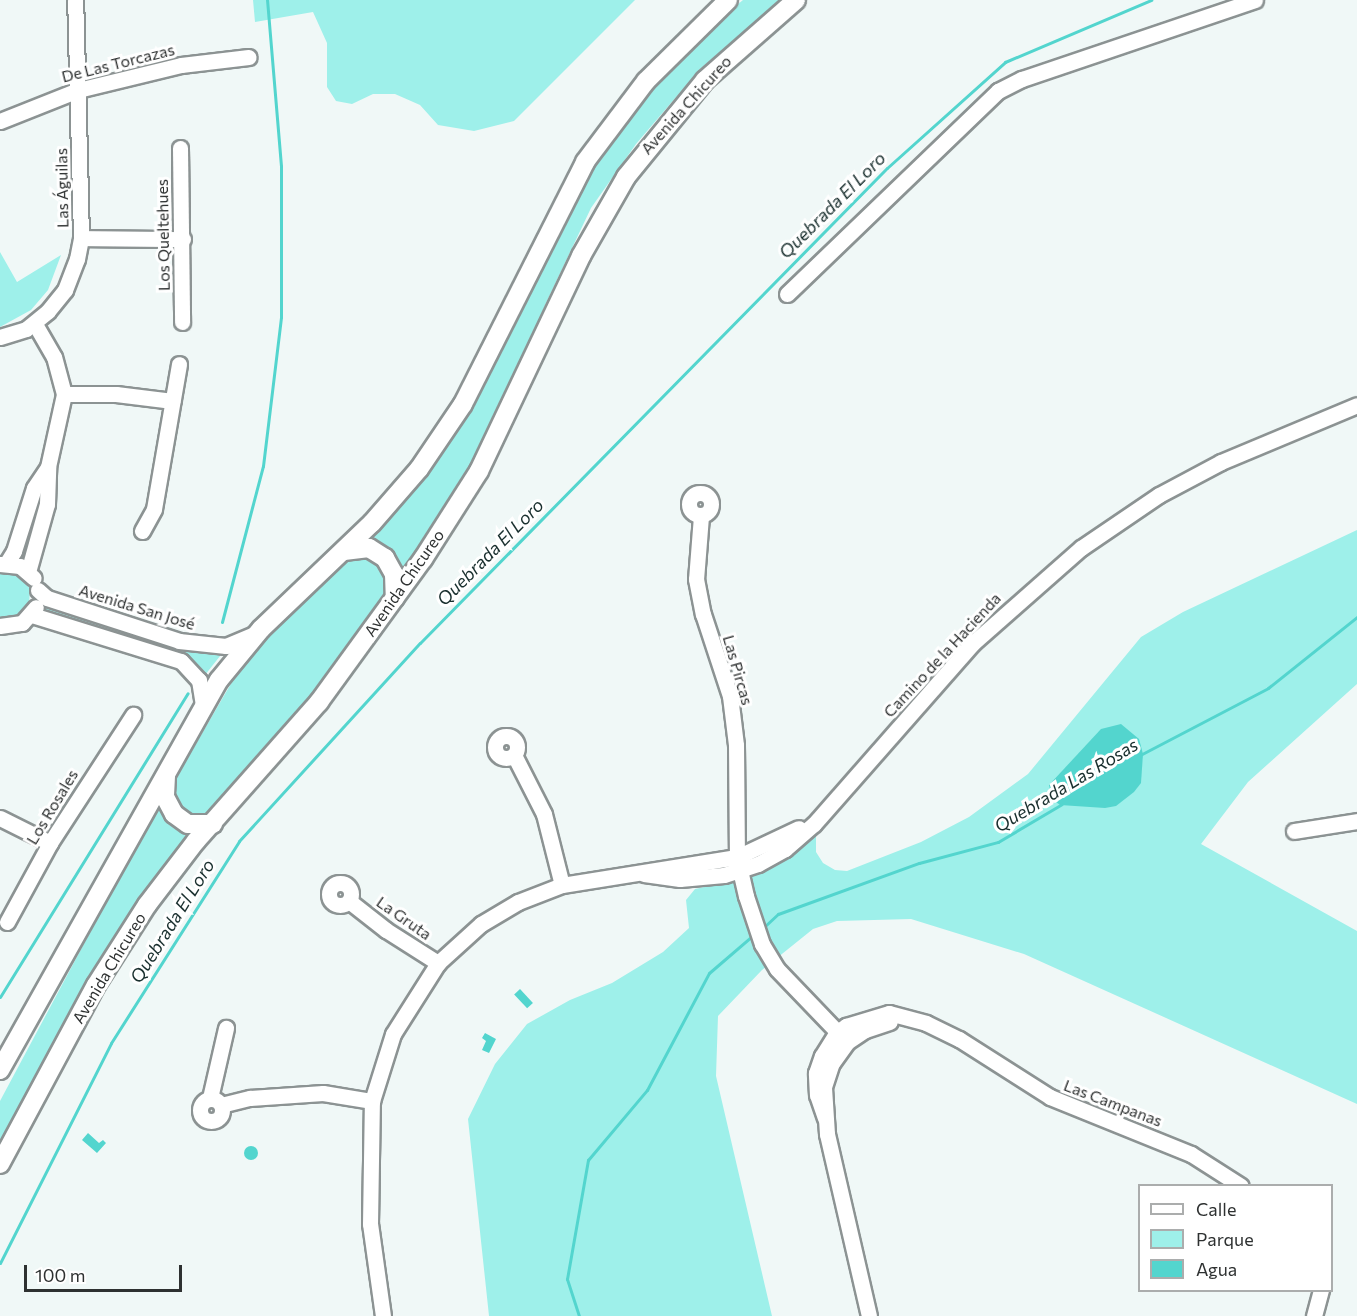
<!DOCTYPE html>
<meta charset="utf-8">
<style>
body{margin:0}
#map{position:relative;width:1357px;height:1316px;overflow:hidden;background:#f0f8f7;font-family:Commissioner,sans-serif}
div>[style]{position:absolute}
[style*='--x']{left:calc(var(--x)*1px);top:calc(var(--y)*1px);width:calc(var(--w)*1px);rotate:calc(var(--a)*1deg)}
.green>*{inset:0;background:#9ef0ea}
.water>*{inset:0;background:#53d5ce;transform-origin:0 0}
.round{border-radius:50%}
.stream>*{height:3px;margin:-1.5px;padding:0 1.5px;transform-origin:1.5px;border-radius:1.5px;background:#53d5ce}
.roads{filter:drop-shadow(2px 0 #8c9393) drop-shadow(-2px 0 #8c9393) drop-shadow(0 2px #8c9393) drop-shadow(0 -2px #8c9393)}
.minor>*{height:15px;margin:-7.5px;padding:0 7.5px;transform-origin:7.5px;border-radius:7.5px;background:#fff}
.minor>.ring{margin:-7.5px;padding:0;box-sizing:content-box;background:none;border:15px solid #fff;border-radius:50%}
.major>*{height:18px;margin:-9px;padding:0 9px;transform-origin:9px;border-radius:9px;background:#fff}
span{translate:-50% -50%;white-space:nowrap;text-align:center;line-height:1.15;-webkit-text-stroke:6px #fff;paint-order:stroke}
.street-label{font-size:16px;color:#2e3131}
.water-label{font-size:18px;color:#192f2e;font-style:italic}
.legend{position:absolute;left:1138px;top:1184px;width:195px;height:108px;box-sizing:border-box;background:#fff;border:2px solid #abadad;margin:0;padding:8px 10px;list-style:none;font-size:18px;color:#2e3131}
.legend li{display:flex;align-items:center;gap:12px;height:30px}
.legend b{width:30px;border:2px solid #abadad}
.scale{position:absolute;left:24px;top:1265px;width:158px;height:27px;box-sizing:border-box;border:3px solid #2e3131;border-top:0;padding-left:8px;font-size:18px;line-height:21px;white-space:nowrap;color:#2e3131;-webkit-text-stroke:4px #fff;paint-order:stroke}
</style>
<div id="map">
<div class="green">
<i style="clip-path:polygon(253px 0,635px 0,514px 121px,474px 131px,438px 125px,420px 105px,395px 94px,373px 94px,352px 104px,336px 101px,327px 87px,327px 43px,313px 12px,255px 22px)"></i>
<i style="clip-path:polygon(743px 0,781px 0,700px 69px,636px 144px,591px 208px,546px 303px,487px 443px,430px 538px,277px 746px,179px 847px,111px 942px,0 1148px,0 1101px,133px 852px,243px 663px,288px 613px,334px 572px,451px 438px,601px 153px,688px 46px)"></i>
<i style="clip-path:polygon(0 252px,17px 282px,61px 255px,48px 290px,31px 310px,0 327px)"></i>
<i style="clip-path:polygon(1357px 530px,1357px 684px,1248px 782px,1201px 844px,1357px 931px,1357px 1104px,1024px 954px,911px 919px,837px 921px,813px 929px,762px 970px,718px 1016px,716px 1076px,772px 1316px,489px 1316px,468px 1119px,495px 1064px,527px 1024px,570px 1000px,612px 983px,663px 952px,689px 928px,686px 900px,695px 889px,750px 877px,816px 832px,816px 852px,823px 863px,835px 870px,847px 871px,921px 842px,969px 817px,1028px 774px,1141px 637px,1183px 612px)"></i>
<i style="clip-path:polygon(0 572px,21px 576px,30px 589px,29px 605px,18px 616px,0 618px)"></i>
<i style="clip-path:polygon(44px 604px,187px 650px,224px 651px,205px 675px,182px 654px,42px 609px)"></i>
</div>
<div class="water">
<i style="clip-path:polygon(1121px 724px,1139px 739px,1143px 754px,1141px 783px,1134px 792px,1116px 806px,1105px 808px,1060px 805px,1052px 799px,1049px 785px,1101px 729px)"></i>
<i style="left:520px;top:989px;width:19px;height:8px;rotate:47deg"></i>
<i style="clip-path:polygon(485px 1033px,496px 1039px,489px 1053px,482px 1050px,486px 1041px,482px 1038px)"></i>
<i style="clip-path:polygon(88px 1133px,99px 1143px,103px 1140px,106px 1143px,97px 1153px,82px 1140px)"></i>
<i class="round" style="left:244px;top:1146px;width:14px;height:14px"></i>
</div>
<div class="stream">
<i style="--x:222;--y:622;--w:161;--a:-75.3"></i>
<i style="--x:263;--y:466;--w:150;--a:-83.1"></i>
<i style="--x:281;--y:317;--w:151;--a:-90"></i>
<i style="--x:281;--y:166;--w:167;--a:-94.8"></i>
<i style="--x:1142;--y:754;--w:142;--a:-27.6"></i>
<i style="--x:1268;--y:688;--w:114;--a:-38.6"></i>
<i style="--x:765;--y:926;--w:18;--a:-43"></i>
<i style="--x:778;--y:914;--w:150;--a:-19.9"></i>
<i style="--x:919;--y:863;--w:82;--a:-14.9"></i>
<i style="--x:998;--y:842;--w:74;--a:-30.7"></i>
<i style="--x:0;--y:997;--w:357;--a:-58.3"></i>
<i style="--x:0;--y:1263;--w:246;--a:-63.2"></i>
<i style="--x:111;--y:1043;--w:239;--a:-57.6"></i>
<i style="--x:239;--y:841;--w:268;--a:-47.6"></i>
<i style="--x:420;--y:643;--w:666;--a:-45.49"></i>
<i style="--x:887;--y:168;--w:159;--a:-41.9"></i>
<i style="--x:1005;--y:62;--w:159;--a:-23"></i>
<i style="--x:579;--y:1316;--w:39;--a:-108"></i>
<i style="--x:567;--y:1279;--w:121;--a:-80"></i>
<i style="--x:588;--y:1160;--w:92;--a:-49.9"></i>
<i style="--x:647;--y:1090;--w:132;--a:-62.1"></i>
<i style="--x:709;--y:973;--w:55;--a:-40.6"></i>
</div>
<div class="roads">
<div class="minor">
<i style="--x:0;--y:121;--w:84;--a:-21.7"></i>
<i style="--x:78;--y:90;--w:106;--a:-13.6"></i>
<i style="--x:181;--y:65;--w:68;--a:-6.7"></i>
<i style="--x:180;--y:148;--w:174;--a:89.3"></i>
<i style="--x:81;--y:238;--w:102;--a:0.6"></i>
<i style="--x:787;--y:294;--w:293;--a:-43.9"></i>
<i style="--x:998;--y:91;--w:27;--a:-27"></i>
<i style="--x:1022;--y:79;--w:246;--a:-18.7"></i>
<i style="--x:0;--y:337;--w:27;--a:-17"></i>
<i style="--x:26;--y:329;--w:28;--a:-39"></i>
<i style="--x:48;--y:311;--w:27;--a:-51"></i>
<i style="--x:65;--y:290;--w:33;--a:-69"></i>
<i style="--x:77;--y:259;--w:21;--a:-79"></i>
<i style="--x:81;--y:238;--w:238;--a:-91.4"></i>
<i style="--x:64;--y:394;--w:52;--a:0"></i>
<i style="--x:116;--y:394;--w:57;--a:7"></i>
<i class="ring" style="left:689px;top:493px;width:7px;height:7px"></i>
<i style="--x:701;--y:516;--w:63;--a:94.5"></i>
<i style="--x:696;--y:579;--w:36;--a:79"></i>
<i style="--x:703;--y:614;--w:86;--a:71.8"></i>
<i style="--x:730;--y:696;--w:49;--a:83"></i>
<i style="--x:736;--y:745;--w:112;--a:89.5"></i>
<i style="--x:737;--y:857;--w:40;--a:77"></i>
<i style="--x:746;--y:896;--w:51;--a:71.6"></i>
<i style="--x:762;--y:944;--w:29;--a:59"></i>
<i style="--x:777;--y:969;--w:101;--a:46.2"></i>
<i style="--x:142;--y:531;--w:25;--a:-61"></i>
<i style="--x:154;--y:509;--w:147;--a:-80.2"></i>
<i style="--x:0;--y:564;--w:20;--a:6"></i>
<i style="--x:20;--y:566;--w:18;--a:41"></i>
<i style="--x:6;--y:564;--w:15;--a:-58"></i>
<i style="--x:14;--y:551;--w:66;--a:-72.4"></i>
<i style="--x:34;--y:488;--w:25;--a:-56"></i>
<i style="--x:28;--y:572;--w:71;--a:-74.4"></i>
<i style="--x:47;--y:504;--w:37;--a:-88"></i>
<i style="--x:48;--y:467;--w:75;--a:-77.6"></i>
<i style="--x:64;--y:394;--w:38;--a:-105"></i>
<i style="--x:54;--y:357;--w:39;--a:-120"></i>
<i style="--x:38;--y:590;--w:12;--a:42"></i>
<i style="--x:47;--y:598;--w:139;--a:18"></i>
<i style="--x:179;--y:641;--w:47;--a:6.1"></i>
<i style="--x:226;--y:646;--w:33;--a:-23"></i>
<i style="--x:32;--y:615;--w:156;--a:17.2"></i>
<i style="--x:181;--y:661;--w:26;--a:47"></i>
<i style="--x:199;--y:680;--w:26;--a:81"></i>
<i style="--x:0;--y:626;--w:22;--a:-8"></i>
<i style="--x:22;--y:623;--w:21;--a:-49"></i>
<i class="ring" style="left:495px;top:736px;width:7px;height:7px"></i>
<i style="--x:514;--y:755;--w:66;--a:63"></i>
<i style="--x:544;--y:814;--w:73;--a:75.8"></i>
<i style="--x:0;--y:818;--w:56;--a:26.6"></i>
<i style="--x:1294;--y:831;--w:64;--a:-9"></i>
<i style="--x:644;--y:874;--w:36;--a:8"></i>
<i style="--x:680;--y:879;--w:44;--a:-5.2"></i>
<i style="--x:724;--y:875;--w:36;--a:-18"></i>
<i style="--x:758;--y:864;--w:31;--a:-29"></i>
<i style="--x:785;--y:849;--w:38;--a:-41"></i>
<i style="--x:814;--y:824;--w:240;--a:-48.7"></i>
<i style="--x:972;--y:644;--w:145;--a:-41.4"></i>
<i style="--x:1081;--y:548;--w:94;--a:-34.2"></i>
<i style="--x:1159;--y:495;--w:70;--a:-28"></i>
<i style="--x:1221;--y:462;--w:147;--a:-22.7"></i>
<i class="ring" style="left:329px;top:883px;width:7px;height:7px"></i>
<i style="--x:349;--y:901;--w:47;--a:38.1"></i>
<i style="--x:386;--y:930;--w:62;--a:32.4"></i>
<i style="--x:7;--y:922;--w:90;--a:-61.4"></i>
<i style="--x:50;--y:843;--w:153;--a:-57"></i>
<i style="--x:210;--y:1098;--w:72;--a:-77.1"></i>
<i class="ring" style="left:200px;top:1099px;width:7px;height:7px"></i>
<i style="--x:221;--y:1105;--w:30;--a:-14"></i>
<i style="--x:250;--y:1098;--w:73;--a:-3.9"></i>
<i style="--x:323;--y:1093;--w:50;--a:9.3"></i>
<i style="--x:825;--y:1118;--w:24;--a:-109"></i>
<i style="--x:817;--y:1095;--w:22;--a:-93"></i>
<i style="--x:816;--y:1073;--w:18;--a:-71"></i>
<i style="--x:822;--y:1056;--w:28;--a:-58"></i>
<i style="--x:837;--y:1032;--w:11;--a:-34"></i>
<i style="--x:846;--y:1026;--w:45;--a:-16.8"></i>
<i style="--x:889;--y:1013;--w:38;--a:15"></i>
<i style="--x:926;--y:1023;--w:37;--a:26"></i>
<i style="--x:959;--y:1039;--w:108;--a:32.5"></i>
<i style="--x:1050;--y:1097;--w:152;--a:22"></i>
<i style="--x:1191;--y:1154;--w:59;--a:32.6"></i>
<i style="--x:383;--y:1316;--w:93;--a:-98"></i>
<i style="--x:370;--y:1224;--w:123;--a:-89.1"></i>
<i style="--x:372;--y:1101;--w:70;--a:-72.6"></i>
<i style="--x:393;--y:1034;--w:84;--a:-57.6"></i>
<i style="--x:438;--y:963;--w:58;--a:-42.2"></i>
<i style="--x:481;--y:924;--w:43;--a:-30.7"></i>
<i style="--x:518;--y:902;--w:47;--a:-21.1"></i>
<i style="--x:562;--y:885;--w:177;--a:-9.1"></i>
<i style="--x:737;--y:857;--w:68;--a:-25.1"></i>
<i style="--x:869;--y:1316;--w:187;--a:-103"></i>
<i style="--x:827;--y:1134;--w:47;--a:-93.7"></i>
<i style="--x:824;--y:1087;--w:25;--a:-72"></i>
<i style="--x:832;--y:1063;--w:26;--a:-54"></i>
<i style="--x:847;--y:1042;--w:22;--a:-34"></i>
<i style="--x:865;--y:1030;--w:26;--a:-18"></i>
<i style="--x:1314;--y:1316;--w:27;--a:-75"></i>
</div>
<div class="major">
<i style="--x:344;--y:551;--w:25;--a:-7"></i>
<i style="--x:369;--y:548;--w:19;--a:32"></i>
<i style="--x:385;--y:558;--w:18;--a:61"></i>
<i style="--x:394;--y:574;--w:24;--a:88"></i>
<i style="--x:166;--y:776;--w:21;--a:93"></i>
<i style="--x:165;--y:797;--w:19;--a:62"></i>
<i style="--x:174;--y:814;--w:17;--a:36"></i>
<i style="--x:188;--y:824;--w:25;--a:0"></i>
<i style="--x:0;--y:1070;--w:447;--a:-60.7"></i>
<i style="--x:219;--y:680;--w:66;--a:-50.5"></i>
<i style="--x:261;--y:629;--w:153;--a:-43.7"></i>
<i style="--x:372;--y:523;--w:72;--a:-49"></i>
<i style="--x:419;--y:469;--w:78;--a:-55.9"></i>
<i style="--x:463;--y:404;--w:271;--a:-63.2"></i>
<i style="--x:585;--y:162;--w:101;--a:-53"></i>
<i style="--x:646;--y:81;--w:115;--a:-44.6"></i>
<i style="--x:0;--y:1164;--w:203;--a:-61.8"></i>
<i style="--x:96;--y:985;--w:95;--a:-57.5"></i>
<i style="--x:147;--y:905;--w:81;--a:-52.6"></i>
<i style="--x:196;--y:841;--w:186;--a:-48.5"></i>
<i style="--x:319;--y:702;--w:177;--a:-54"></i>
<i style="--x:423;--y:559;--w:104;--a:-57.5"></i>
<i style="--x:479;--y:471;--w:238;--a:-64.6"></i>
<i style="--x:581;--y:256;--w:91;--a:-60.3"></i>
<i style="--x:626;--y:177;--w:125;--a:-50.8"></i>
<i style="--x:705;--y:80;--w:121;--a:-41.3"></i>
</div>
</div>
<div class="street-label">
<span style="left:118px;top:63px;rotate:-14deg">De Las Torcazas</span>
<span style="left:686px;top:105px;rotate:-48deg">Avenida Chicureo</span>
<span style="left:62px;top:188px;rotate:-91deg">Las Águilas</span>
<span style="left:163px;top:235px;rotate:-91deg">Los Queltehues</span>
<span style="left:404px;top:583px;rotate:-55deg">Avenida Chicureo</span>
<span style="left:137px;top:607px;rotate:17deg">Avenida San José</span>
<span style="left:942px;top:655px;rotate:-47deg">Camino de la Hacienda</span>
<span style="left:738px;top:670px;rotate:74deg">Las Pircas</span>
<span style="left:52px;top:807px;rotate:-59deg">Los Rosales</span>
<span style="left:404px;top:918px;rotate:35deg">La Gruta</span>
<span style="left:109px;top:968px;rotate:-59deg">Avenida Chicureo</span>
<span style="left:1113px;top:1103px;rotate:21deg">Las Campanas</span>
</div>
<div class="water-label">
<span style="left:832px;top:205px;rotate:-45deg">Quebrada El Loro</span>
<span style="left:490px;top:552px;rotate:-45deg">Quebrada El Loro</span>
<span style="left:1066px;top:785px;rotate:-31deg">Quebrada Las Rosas</span>
<span style="left:172px;top:921px;rotate:-58deg">Quebrada El Loro</span>
</div>
<ul class="legend">
<li><b style="height:8px;background:#fff"></b>Calle</li>
<li><b style="height:16px;background:#9ef0ea"></b>Parque</li>
<li><b style="height:16px;background:#53d5ce"></b>Agua</li>
</ul>
<div class="scale">100 m</div>
</div>
